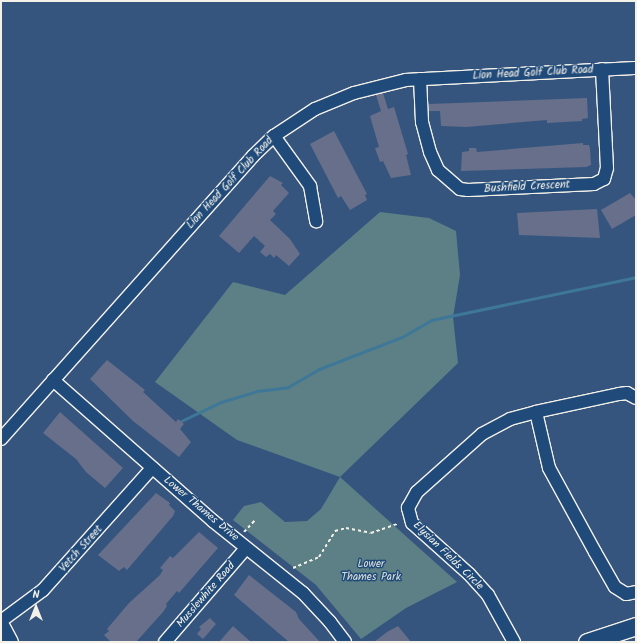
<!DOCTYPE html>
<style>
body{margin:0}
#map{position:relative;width:637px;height:643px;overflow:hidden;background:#35557f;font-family:Kalam,sans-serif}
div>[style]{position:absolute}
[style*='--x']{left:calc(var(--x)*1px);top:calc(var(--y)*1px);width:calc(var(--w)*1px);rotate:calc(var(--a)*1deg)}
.green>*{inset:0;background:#5c8085}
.stream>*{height:3px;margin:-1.5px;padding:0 1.5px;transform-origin:1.5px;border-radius:1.5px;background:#3e7798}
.building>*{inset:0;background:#676f8a}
.path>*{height:2px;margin-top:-1px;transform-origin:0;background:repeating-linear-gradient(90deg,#f4f1e8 0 3px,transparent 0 6px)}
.roads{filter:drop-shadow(1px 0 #f4f1e8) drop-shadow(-1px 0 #f4f1e8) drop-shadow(0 1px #f4f1e8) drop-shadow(0 -1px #f4f1e8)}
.street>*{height:12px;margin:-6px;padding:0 6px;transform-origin:6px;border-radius:6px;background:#1f4a7a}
.secondary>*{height:17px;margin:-8.5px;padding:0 8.5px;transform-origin:8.5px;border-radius:8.5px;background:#1f4a7a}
span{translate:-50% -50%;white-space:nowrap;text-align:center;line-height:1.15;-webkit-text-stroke:3px #1f4a7a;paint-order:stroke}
.street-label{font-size:11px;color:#f4f1e8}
.park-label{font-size:11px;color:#dde0d9}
.frame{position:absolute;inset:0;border:2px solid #f4f1e8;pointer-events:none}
.north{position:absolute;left:16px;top:587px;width:40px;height:40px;-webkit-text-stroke:3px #1f4a7a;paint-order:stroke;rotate:0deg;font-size:11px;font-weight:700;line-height:16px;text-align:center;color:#f4f1e8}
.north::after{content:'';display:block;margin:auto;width:14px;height:18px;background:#f4f1e8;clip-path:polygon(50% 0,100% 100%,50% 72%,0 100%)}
</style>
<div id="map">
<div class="green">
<i style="clip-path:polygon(380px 212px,429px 218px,456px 231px,460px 275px,453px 317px,458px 363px,340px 477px,457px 582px,406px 608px,361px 639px,316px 585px,233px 520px,244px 506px,261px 502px,285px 522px,307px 521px,321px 509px,340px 477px,237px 440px,155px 382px,233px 282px,285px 295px)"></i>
</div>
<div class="stream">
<i style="--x:177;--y:423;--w:49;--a:-25.5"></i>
<i style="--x:221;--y:402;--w:38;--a:-17"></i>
<i style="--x:257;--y:391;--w:31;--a:-7"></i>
<i style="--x:288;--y:387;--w:36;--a:-30"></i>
<i style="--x:319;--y:369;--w:89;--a:-21.1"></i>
<i style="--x:402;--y:337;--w:34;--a:-30"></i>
<i style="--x:431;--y:320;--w:209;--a:-11.8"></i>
</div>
<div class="building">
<i style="clip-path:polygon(383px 93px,388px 109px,394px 107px,408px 154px,406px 155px,411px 175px,391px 178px,383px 161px,380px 162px,375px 148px,379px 147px,370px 116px,381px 111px,376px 95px)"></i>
<i style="clip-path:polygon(587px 98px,588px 118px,582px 119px,582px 121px,547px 123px,547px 120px,466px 127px,441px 126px,440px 111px,429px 111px,429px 104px)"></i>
<i style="clip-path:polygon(334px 131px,367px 194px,365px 195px,367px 200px,350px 210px,341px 196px,338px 198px,310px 144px)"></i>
<i style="clip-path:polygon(583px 143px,583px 145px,589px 145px,590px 149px,591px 165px,586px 167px,461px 171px,462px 152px,469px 151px,469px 148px,476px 148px,477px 152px)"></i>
<i style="clip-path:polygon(270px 176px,283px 183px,281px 185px,289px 193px,273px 211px,276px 214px,270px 220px,290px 239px,300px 254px,289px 266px,276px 255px,274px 258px,270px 254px,266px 257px,260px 252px,265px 246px,254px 236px,239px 253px,219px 236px)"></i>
<i style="clip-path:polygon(630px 193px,636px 200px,636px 215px,612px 229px,601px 210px)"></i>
<i style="clip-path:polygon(597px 209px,600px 238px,519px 235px,517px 213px)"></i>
<i style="clip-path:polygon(107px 360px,145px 390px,143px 392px,176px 422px,178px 419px,184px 424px,180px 429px,191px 442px,179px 457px,133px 421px,90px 379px)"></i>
<i style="clip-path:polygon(60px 412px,123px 468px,105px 488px,86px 472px,76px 459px,43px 433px)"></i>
<i style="clip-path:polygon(156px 493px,170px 503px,169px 505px,175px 511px,173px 516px,127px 570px,124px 567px,119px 571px,98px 555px)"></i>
<i style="clip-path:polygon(199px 532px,218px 548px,179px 593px,177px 591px,166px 604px,167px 606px,163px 612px,136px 642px,111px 642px,104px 635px,109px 631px,107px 629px,129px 603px,160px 575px,163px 570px,160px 568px,170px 556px,173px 558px)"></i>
<i style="clip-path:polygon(249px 575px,296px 612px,299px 619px,320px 642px,289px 642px,234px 595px)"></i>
<i style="clip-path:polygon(210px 618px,216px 624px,203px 639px,197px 634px,201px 629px,199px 627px)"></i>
<i style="clip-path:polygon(233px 626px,251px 642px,219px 642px)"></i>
<i style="clip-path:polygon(398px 626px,411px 642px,374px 642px,387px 632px)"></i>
</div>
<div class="path">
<i style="--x:244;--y:532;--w:16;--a:-47"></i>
<i style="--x:293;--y:568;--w:28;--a:-23"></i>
<i style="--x:319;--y:557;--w:31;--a:-58"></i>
<i style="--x:335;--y:531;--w:11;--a:-15"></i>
<i style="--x:346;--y:528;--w:25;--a:11"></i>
<i style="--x:371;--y:533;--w:28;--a:-19"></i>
</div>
<div class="roads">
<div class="street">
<i style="--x:420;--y:79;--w:43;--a:87.3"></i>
<i style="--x:422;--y:122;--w:31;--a:75"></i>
<i style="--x:430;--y:152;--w:20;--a:66"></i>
<i style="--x:438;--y:170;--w:29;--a:41"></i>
<i style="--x:460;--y:189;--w:8;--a:7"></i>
<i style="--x:468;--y:190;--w:126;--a:-2.7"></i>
<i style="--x:594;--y:184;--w:11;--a:-27"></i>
<i style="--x:604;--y:179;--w:11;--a:-75"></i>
<i style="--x:607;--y:168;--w:99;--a:-92.9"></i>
<i style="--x:274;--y:136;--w:62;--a:54.2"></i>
<i style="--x:310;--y:186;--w:36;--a:80"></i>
<i style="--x:53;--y:380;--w:213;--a:41.4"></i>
<i style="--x:213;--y:521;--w:115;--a:38.7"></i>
<i style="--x:303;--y:593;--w:40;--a:47"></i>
<i style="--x:330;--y:622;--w:25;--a:53"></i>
<i style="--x:636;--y:398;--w:10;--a:-151"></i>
<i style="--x:627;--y:393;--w:8;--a:173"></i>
<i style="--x:619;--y:394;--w:85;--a:167.8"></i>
<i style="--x:536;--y:412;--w:57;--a:76.9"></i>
<i style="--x:549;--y:468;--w:96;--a:61.3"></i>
<i style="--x:595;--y:552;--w:40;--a:60.3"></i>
<i style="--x:615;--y:587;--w:13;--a:32"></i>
<i style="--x:626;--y:594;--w:10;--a:-11"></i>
<i style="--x:1;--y:439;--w:379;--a:-48.3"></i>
<i style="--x:253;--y:156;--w:29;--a:-44"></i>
<i style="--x:274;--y:136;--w:49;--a:-33.4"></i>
<i style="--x:315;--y:109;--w:42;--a:-22.3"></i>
<i style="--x:354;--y:93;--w:54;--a:-14"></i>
<i style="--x:406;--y:80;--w:230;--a:-3"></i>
<i style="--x:1;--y:621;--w:52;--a:-36.4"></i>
<i style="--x:43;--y:590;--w:164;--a:-48.2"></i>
<i style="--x:165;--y:642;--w:124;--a:-49.2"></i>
<i style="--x:514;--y:642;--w:54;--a:-119"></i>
<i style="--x:488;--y:595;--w:28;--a:-132"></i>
<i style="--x:469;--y:574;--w:76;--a:-138.2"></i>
<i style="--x:412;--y:523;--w:16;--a:-105"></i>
<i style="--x:408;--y:508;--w:18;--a:-61"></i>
<i style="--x:417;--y:492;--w:87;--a:-41.7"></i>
<i style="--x:482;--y:434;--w:32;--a:-28"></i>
<i style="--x:510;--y:419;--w:27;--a:-15"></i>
</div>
<div class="secondary">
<i style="--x:1;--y:627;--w:17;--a:62"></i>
<i style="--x:587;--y:642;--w:52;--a:-18.1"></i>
</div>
</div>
<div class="street-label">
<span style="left:533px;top:73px;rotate:-3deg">Lion Head Golf Club Road</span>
<span style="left:230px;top:183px;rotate:-47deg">Lion Head Golf Club Road</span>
<span style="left:527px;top:187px;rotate:-3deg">Bushfield Crescent</span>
<span style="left:201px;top:509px;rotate:40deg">Lower Thames Drive</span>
<span style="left:81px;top:549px;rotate:-48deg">Vetch Street</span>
<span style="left:448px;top:556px;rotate:44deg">Elysian Fields Circle</span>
<span style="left:206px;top:595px;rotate:-49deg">Musslewhite Road</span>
</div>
<div class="park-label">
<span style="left:371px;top:571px">Lower<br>Thames Park</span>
</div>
<div class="frame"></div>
<div class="north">N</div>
</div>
